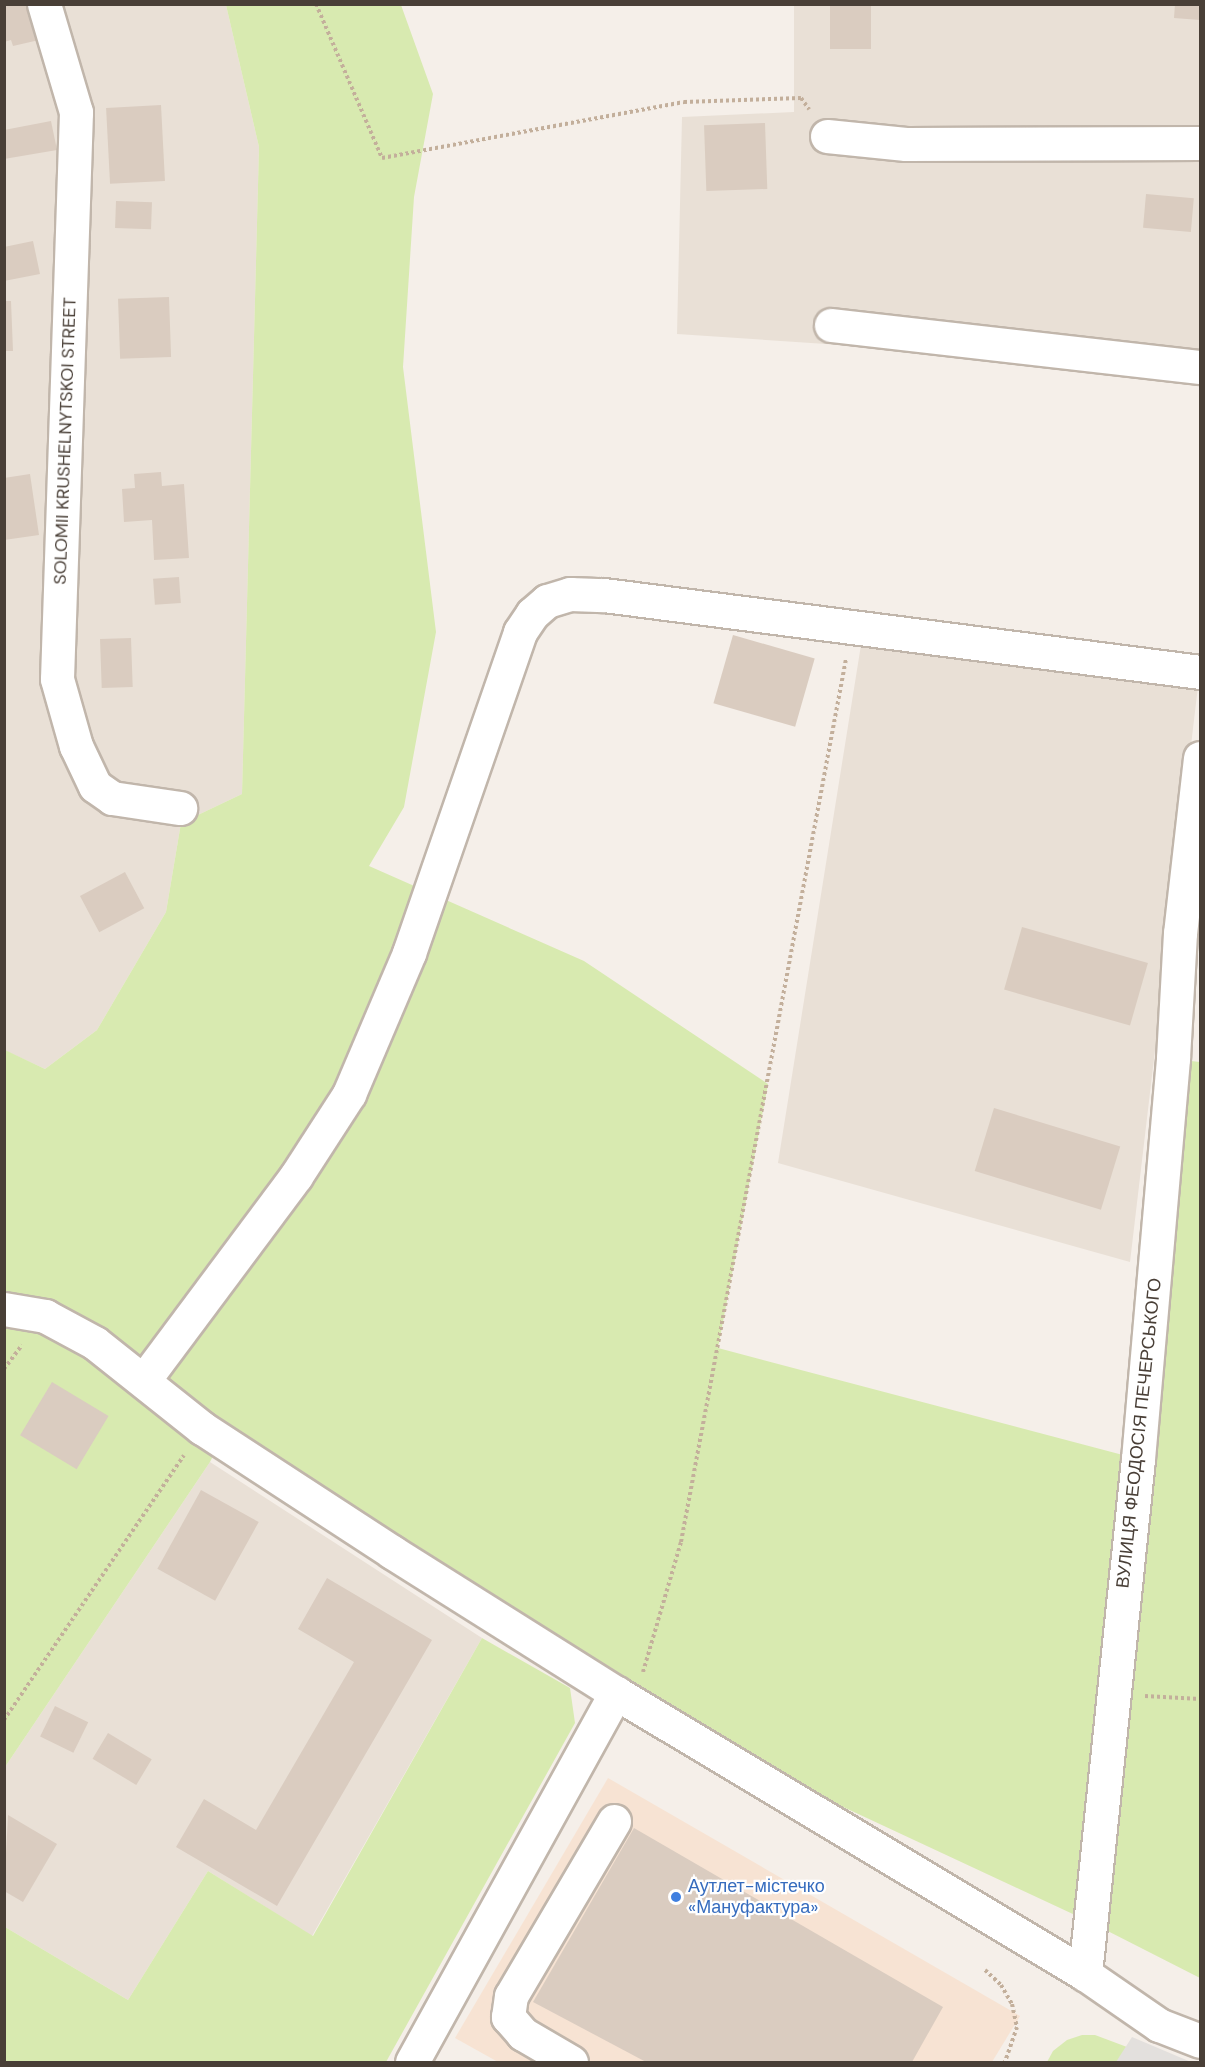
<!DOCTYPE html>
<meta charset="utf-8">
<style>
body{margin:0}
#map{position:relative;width:1205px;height:2067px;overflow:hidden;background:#f5efe9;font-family:"DM Sans",sans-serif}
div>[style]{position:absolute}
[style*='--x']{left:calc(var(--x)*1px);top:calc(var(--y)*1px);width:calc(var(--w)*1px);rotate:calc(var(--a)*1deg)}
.residential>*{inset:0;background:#e9e0d6}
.commercial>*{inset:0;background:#f7e3d3}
.green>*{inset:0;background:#d8eab0}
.parking>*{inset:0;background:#e3e0dd}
.building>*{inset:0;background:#daccc0;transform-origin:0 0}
.path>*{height:4px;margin-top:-2px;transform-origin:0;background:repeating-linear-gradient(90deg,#c3af9b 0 3px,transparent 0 6px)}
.roads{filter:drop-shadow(2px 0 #c1b6ab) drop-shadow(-2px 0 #c1b6ab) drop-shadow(0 2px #c1b6ab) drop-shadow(0 -2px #c1b6ab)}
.minor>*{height:33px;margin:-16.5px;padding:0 16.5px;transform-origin:16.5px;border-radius:16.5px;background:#fff}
.dots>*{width:16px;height:16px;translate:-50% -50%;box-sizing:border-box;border:3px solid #fff;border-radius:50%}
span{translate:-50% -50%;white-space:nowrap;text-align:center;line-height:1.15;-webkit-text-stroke:4.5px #fff;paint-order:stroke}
.street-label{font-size:18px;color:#493f37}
.shop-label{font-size:18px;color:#366cbe}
.left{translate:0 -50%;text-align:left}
.frame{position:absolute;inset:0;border:6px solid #493f37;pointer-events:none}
</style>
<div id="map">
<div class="residential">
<i style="clip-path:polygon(4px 5px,226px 5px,259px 147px,242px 794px,181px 823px,166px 912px,97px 1030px,45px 1069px,4px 1050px)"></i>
<i style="clip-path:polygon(794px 5px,1200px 5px,1200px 369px,677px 334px,682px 117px,794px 112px)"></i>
<i style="clip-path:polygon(861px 645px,1198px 686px,1130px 1262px,778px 1163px)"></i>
<i style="clip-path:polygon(210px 1462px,482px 1638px,312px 1936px,208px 1871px,128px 2000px,5px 1927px,5px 1767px)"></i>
</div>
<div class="commercial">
<i style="clip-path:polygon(608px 1778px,1020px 2016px,992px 2062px,498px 2062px,455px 2038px)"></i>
</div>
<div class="green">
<i style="clip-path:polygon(226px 5px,401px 5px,433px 94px,414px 197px,403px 367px,436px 632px,404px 807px,369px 866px,584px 961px,768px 1084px,718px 1348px,1138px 1459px,1173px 1059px,1200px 1062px,1200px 1978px,1090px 1922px,676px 1729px,221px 1440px,210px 1462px,5px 1767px,5px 1050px,45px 1069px,97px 1030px,166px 912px,181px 823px,242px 794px,259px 147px)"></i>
<i style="clip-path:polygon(482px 1638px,570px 1688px,575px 1723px,386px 2062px,5px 2062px,5px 1927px,128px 2000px,208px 1871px,313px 1936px)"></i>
<i style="clip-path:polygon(1082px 2035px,1095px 2035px,1167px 2062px,1047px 2062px,1053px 2051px,1067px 2040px)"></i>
</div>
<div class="parking">
<i style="clip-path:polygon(1132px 2037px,1191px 2062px,1116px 2062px)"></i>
</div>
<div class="building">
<i style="clip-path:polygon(4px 4px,30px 4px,39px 40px,13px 46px,11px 40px,4px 42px)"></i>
<i style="left:830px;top:4px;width:41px;height:45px"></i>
<i style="clip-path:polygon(1175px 4px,1200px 4px,1200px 20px,1174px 18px)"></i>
<i style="left:161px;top:105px;width:76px;height:55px;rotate:87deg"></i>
<i style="clip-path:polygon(51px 121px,57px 150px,4px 159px,4px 130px)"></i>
<i style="left:765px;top:123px;width:66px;height:61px;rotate:88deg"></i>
<i style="left:1146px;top:194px;width:48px;height:34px;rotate:5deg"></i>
<i style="left:116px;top:201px;width:36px;height:27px;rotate:2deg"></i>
<i style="clip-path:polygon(33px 241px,40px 274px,4px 281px,4px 247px)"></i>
<i style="left:169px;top:297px;width:60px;height:51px;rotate:88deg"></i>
<i style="clip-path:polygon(4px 301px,11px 301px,13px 351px,4px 351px)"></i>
<i style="clip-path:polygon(161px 472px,162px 486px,184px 484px,189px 558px,154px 560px,152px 520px,124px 522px,122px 489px,135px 488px,134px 474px)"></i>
<i style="clip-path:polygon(30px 474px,39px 535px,4px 540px,4px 478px)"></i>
<i style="left:179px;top:577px;width:26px;height:26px;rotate:86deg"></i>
<i style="left:733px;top:635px;width:85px;height:71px;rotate:16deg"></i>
<i style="left:131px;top:638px;width:49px;height:31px;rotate:88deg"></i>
<i style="left:125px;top:872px;width:41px;height:51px;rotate:62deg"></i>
<i style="left:1022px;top:927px;width:131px;height:65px;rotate:16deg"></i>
<i style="left:994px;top:1108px;width:132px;height:66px;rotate:17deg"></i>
<i style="left:52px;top:1382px;width:66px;height:62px;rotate:31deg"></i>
<i style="left:201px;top:1490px;width:66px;height:90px;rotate:29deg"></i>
<i style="clip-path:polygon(327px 1578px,432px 1640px,277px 1906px,176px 1847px,204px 1799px,256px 1830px,354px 1662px,298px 1629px)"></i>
<i style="left:55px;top:1706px;width:37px;height:34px;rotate:26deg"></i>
<i style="left:108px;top:1733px;width:51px;height:30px;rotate:31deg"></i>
<i style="clip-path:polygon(8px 1815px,57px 1844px,23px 1902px,4px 1891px)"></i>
<i style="clip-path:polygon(634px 1828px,943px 2007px,912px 2062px,646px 2062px,533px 2002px)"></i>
</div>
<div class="path">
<i style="--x:316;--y:4;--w:168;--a:66.8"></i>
<i style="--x:382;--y:158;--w:307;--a:-10.5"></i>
<i style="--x:684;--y:102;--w:117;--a:-2"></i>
<i style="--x:801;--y:98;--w:14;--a:54"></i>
<i style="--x:4;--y:1369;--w:30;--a:-53"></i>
<i style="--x:643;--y:1672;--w:135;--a:-73.7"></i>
<i style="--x:681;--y:1542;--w:898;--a:-79.42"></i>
<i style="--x:1145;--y:1696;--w:55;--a:3.1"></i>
<i style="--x:4;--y:1720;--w:320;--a:-55.8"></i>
<i style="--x:985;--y:1970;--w:22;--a:43"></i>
<i style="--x:1001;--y:1985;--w:22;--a:60"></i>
<i style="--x:1012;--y:2004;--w:24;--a:78"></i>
<i style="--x:1017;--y:2027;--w:37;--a:109"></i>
</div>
<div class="roads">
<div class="minor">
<i style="--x:44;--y:4;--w:113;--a:73.5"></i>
<i style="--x:76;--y:112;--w:567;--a:91.92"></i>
<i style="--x:57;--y:679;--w:70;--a:74.2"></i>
<i style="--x:76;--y:746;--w:44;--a:64.6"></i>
<i style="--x:95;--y:786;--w:21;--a:35"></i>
<i style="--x:112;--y:798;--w:69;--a:8.4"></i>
<i style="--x:827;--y:136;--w:79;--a:5.8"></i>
<i style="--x:906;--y:144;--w:294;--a:-0.2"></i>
<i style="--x:831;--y:325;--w:371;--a:6.5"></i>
<i style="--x:1200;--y:758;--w:176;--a:96.5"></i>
<i style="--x:1180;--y:933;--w:126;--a:93.2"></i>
<i style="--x:1173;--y:1059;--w:402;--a:95"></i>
<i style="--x:1138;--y:1459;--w:518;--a:95.88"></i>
<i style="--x:1085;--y:1974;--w:90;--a:34.6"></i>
<i style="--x:1159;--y:2025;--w:44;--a:21.3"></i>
<i style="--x:4;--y:1309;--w:42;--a:9.7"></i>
<i style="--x:45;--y:1316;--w:57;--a:28.4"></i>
<i style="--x:95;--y:1343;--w:137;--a:38.5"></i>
<i style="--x:202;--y:1428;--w:227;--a:33.1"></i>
<i style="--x:392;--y:1552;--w:265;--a:32.2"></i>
<i style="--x:616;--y:1693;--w:547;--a:30.93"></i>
<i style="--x:144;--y:1380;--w:254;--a:-53.3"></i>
<i style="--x:296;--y:1176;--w:98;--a:-57.1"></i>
<i style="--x:349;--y:1094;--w:153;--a:-66.9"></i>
<i style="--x:409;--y:953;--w:340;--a:-70.9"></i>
<i style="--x:520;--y:632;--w:22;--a:-56"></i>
<i style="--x:532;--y:614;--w:20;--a:-41"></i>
<i style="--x:547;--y:601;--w:24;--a:-17"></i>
<i style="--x:570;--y:594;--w:34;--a:2"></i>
<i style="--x:604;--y:595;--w:601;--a:7.36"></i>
<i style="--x:412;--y:2062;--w:422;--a:-61.1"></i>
<i style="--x:571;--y:2062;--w:56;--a:-149.7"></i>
<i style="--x:523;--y:2034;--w:23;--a:-131"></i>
<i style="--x:508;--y:2017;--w:21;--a:-82"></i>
<i style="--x:511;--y:1996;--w:203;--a:-59.5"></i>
</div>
</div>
<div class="dots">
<i style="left:676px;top:1897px;background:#3f7fe0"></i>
</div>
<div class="street-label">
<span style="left:65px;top:441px;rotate:-88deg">SOLOMII KRUSHELNYTSKOI STREET</span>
<span style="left:1139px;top:1433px;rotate:-84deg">ВУЛИЦЯ ФЕОДОСІЯ ПЕЧЕРСЬКОГО</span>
</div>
<div class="shop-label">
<span class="left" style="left:688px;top:1897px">Аутлет-містечко<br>«Мануфактура»</span>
</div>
<div class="frame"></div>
</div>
